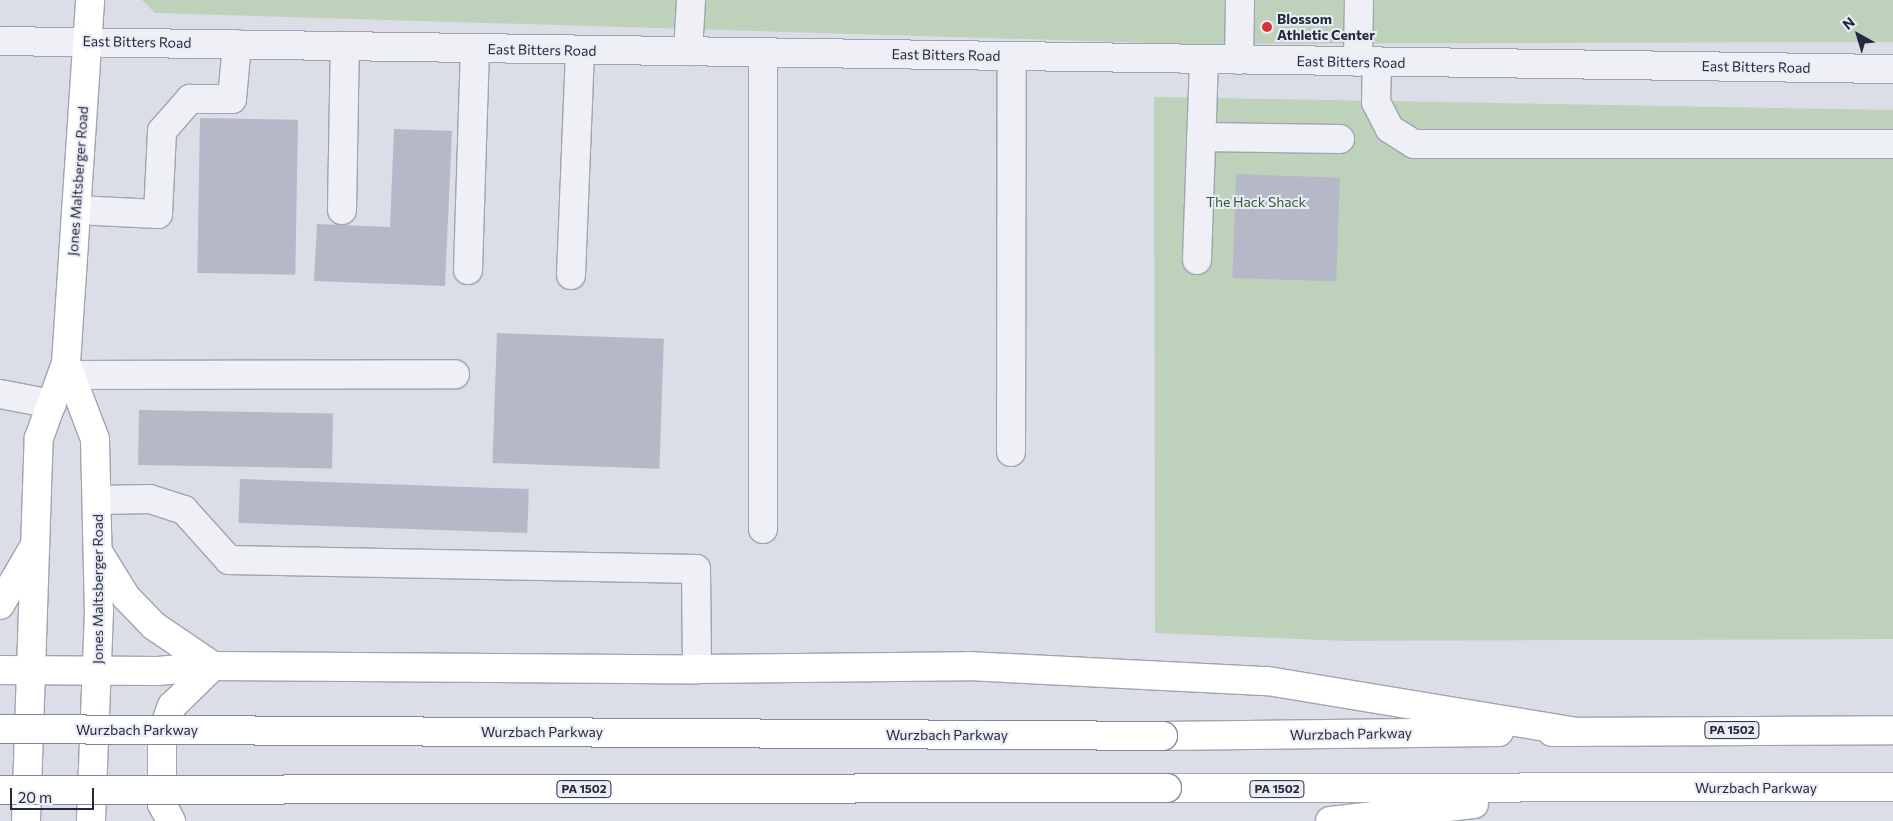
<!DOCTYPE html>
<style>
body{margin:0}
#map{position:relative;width:1893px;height:821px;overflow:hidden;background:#dbdee7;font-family:Commissioner,sans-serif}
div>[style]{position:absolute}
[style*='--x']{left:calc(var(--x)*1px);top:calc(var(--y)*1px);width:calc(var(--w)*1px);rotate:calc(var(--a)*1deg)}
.green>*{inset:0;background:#bed2bb}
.building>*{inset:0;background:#b5b9c7;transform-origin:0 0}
.roads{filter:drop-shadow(1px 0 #a0a4b1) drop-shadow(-1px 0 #a0a4b1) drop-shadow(0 1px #a0a4b1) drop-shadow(0 -1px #a0a4b1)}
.minor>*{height:28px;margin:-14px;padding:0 14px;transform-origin:14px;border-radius:14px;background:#eef0f5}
.major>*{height:28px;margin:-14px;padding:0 14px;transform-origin:14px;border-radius:14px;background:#fff}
.highway>*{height:28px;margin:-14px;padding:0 14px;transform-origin:14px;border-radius:14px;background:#fff}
.bridges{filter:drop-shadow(1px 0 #81899f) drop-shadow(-1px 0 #81899f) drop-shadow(0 1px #81899f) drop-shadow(0 -1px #81899f)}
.highway-bridge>*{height:28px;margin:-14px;padding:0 14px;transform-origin:14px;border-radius:14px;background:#fff}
.dots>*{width:14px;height:14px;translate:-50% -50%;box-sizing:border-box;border:2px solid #eaedf5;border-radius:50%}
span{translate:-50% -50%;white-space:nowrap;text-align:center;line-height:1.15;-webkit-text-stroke:4px #eaedf5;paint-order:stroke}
.shield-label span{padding:1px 4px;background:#eaedf5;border:1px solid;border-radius:4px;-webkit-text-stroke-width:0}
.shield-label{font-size:12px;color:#242a3e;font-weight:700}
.poi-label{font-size:14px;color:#242a3e;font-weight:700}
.left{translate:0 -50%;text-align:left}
.street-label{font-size:14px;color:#242a3e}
.park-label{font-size:14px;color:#325b30}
.north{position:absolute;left:1833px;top:10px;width:50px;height:50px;-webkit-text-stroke:4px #eaedf5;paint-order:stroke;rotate:321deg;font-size:14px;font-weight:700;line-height:20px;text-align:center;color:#242a3e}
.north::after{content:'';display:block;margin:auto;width:18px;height:22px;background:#242a3e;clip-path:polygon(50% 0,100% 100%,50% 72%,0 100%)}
.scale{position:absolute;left:10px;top:788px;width:84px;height:22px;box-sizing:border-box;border:2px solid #242a3e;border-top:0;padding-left:6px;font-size:15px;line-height:18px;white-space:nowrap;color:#242a3e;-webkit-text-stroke:4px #eaedf5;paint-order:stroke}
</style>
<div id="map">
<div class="green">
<i style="clip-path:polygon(142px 0,1893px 0,1893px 42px,1187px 44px,155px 13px)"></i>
<i style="clip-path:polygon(1154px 97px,1893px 110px,1893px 639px,1344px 641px,1155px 633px)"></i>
</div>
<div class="building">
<i style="left:200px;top:118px;width:98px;height:155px;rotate:1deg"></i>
<i style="clip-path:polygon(394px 129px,452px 131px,445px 286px,314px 281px,317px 224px,390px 227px)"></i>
<i style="left:1236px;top:174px;width:104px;height:104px;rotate:2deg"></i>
<i style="left:497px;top:333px;width:167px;height:130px;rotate:2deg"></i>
<i style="left:139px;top:410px;width:194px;height:55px;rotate:1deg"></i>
<i style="left:240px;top:479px;width:289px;height:44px;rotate:2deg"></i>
</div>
<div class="roads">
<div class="minor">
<i style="--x:0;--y:41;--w:1893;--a:0.85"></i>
<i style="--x:688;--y:51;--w:51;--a:-86.6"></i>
<i style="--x:1239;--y:60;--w:60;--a:-89"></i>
<i style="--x:1358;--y:62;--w:62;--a:-89.1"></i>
<i style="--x:1377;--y:62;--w:40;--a:91.4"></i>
<i style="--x:1376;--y:102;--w:30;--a:63"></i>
<i style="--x:1390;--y:129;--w:28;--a:32"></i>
<i style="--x:1414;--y:144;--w:479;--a:0"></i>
<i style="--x:1201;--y:137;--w:139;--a:0.8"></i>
<i style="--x:76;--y:210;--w:82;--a:2.8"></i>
<i style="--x:158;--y:214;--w:83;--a:-87.2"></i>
<i style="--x:162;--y:131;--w:43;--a:-48.8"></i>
<i style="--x:190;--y:99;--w:42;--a:0"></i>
<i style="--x:232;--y:99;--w:55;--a:-84.8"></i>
<i style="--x:342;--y:210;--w:164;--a:-89"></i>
<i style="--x:1197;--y:260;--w:201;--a:-88"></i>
<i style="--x:468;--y:270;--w:222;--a:-88.2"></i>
<i style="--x:571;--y:275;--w:225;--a:-87.7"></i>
<i style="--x:72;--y:375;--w:383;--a:-0.1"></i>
<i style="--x:0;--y:394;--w:53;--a:10.9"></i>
<i style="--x:1011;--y:452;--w:396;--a:-89.9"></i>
<i style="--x:98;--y:500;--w:52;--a:-1.1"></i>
<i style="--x:150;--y:499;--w:36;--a:18"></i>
<i style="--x:184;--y:510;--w:67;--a:48"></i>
<i style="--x:229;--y:560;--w:467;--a:1.1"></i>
<i style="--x:696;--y:569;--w:100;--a:89.4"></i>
<i style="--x:763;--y:529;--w:477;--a:-90"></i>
</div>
<div class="major">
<i style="--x:66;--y:363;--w:81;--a:69.1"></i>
<i style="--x:95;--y:439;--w:172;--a:88.7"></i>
<i style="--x:99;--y:611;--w:210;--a:92.2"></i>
<i style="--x:100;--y:555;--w:49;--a:58.2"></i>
<i style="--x:126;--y:597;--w:40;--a:46"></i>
<i style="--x:154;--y:626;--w:71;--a:34.1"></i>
<i style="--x:0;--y:605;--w:64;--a:-59.8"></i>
<i style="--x:26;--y:821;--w:383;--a:-88.1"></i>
<i style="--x:39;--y:438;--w:80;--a:-70.2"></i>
<i style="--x:66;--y:363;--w:364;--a:-86.2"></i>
</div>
<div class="highway">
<i style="--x:0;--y:670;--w:158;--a:0.4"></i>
<i style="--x:158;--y:671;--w:55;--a:-5.2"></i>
<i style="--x:213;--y:666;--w:484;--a:0.4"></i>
<i style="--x:697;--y:669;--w:271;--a:-0.6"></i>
<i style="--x:968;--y:666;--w:300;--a:2.9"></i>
<i style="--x:1268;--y:681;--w:307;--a:9.4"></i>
<i style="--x:1552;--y:732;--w:341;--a:-0.3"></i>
<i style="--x:1163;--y:736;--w:336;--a:-0.7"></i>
<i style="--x:1167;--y:788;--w:726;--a:-0.08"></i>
<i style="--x:171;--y:821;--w:19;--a:-118"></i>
<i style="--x:162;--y:804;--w:71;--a:-90"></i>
<i style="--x:162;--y:733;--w:29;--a:-70"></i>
<i style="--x:172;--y:706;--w:57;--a:-44.3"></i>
<i style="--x:1330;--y:821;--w:145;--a:-6.7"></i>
</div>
</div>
<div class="bridges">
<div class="highway-bridge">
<i style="--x:0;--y:729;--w:1163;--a:0.34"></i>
<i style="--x:0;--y:790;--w:1167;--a:-0.1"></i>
</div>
</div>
<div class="dots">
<i style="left:1267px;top:27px;background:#da3235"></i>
</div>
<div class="shield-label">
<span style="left:1732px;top:730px">PA 1502</span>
<span style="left:584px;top:789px">PA 1502</span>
<span style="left:1277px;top:789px">PA 1502</span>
</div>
<div class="poi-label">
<span class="left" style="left:1277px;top:27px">Blossom<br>Athletic Center</span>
</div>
<div class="street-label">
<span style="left:137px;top:42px;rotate:1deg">East Bitters Road</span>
<span style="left:542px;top:50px;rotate:1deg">East Bitters Road</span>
<span style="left:946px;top:55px;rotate:1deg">East Bitters Road</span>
<span style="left:1351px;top:62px;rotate:1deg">East Bitters Road</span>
<span style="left:1756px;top:67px;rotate:1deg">East Bitters Road</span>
<span style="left:78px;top:181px;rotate:-86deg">Jones Maltsberger Road</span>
<span style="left:98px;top:589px;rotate:-90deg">Jones Maltsberger Road</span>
<span style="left:137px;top:730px">Wurzbach Parkway</span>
<span style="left:542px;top:732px">Wurzbach Parkway</span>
<span style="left:1351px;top:734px;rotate:-1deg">Wurzbach Parkway</span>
<span style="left:947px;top:735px">Wurzbach Parkway</span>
<span style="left:1756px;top:788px">Wurzbach Parkway</span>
</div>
<div class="park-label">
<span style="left:1256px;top:202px">The Hack Shack</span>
</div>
<div class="north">N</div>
<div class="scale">20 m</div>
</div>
